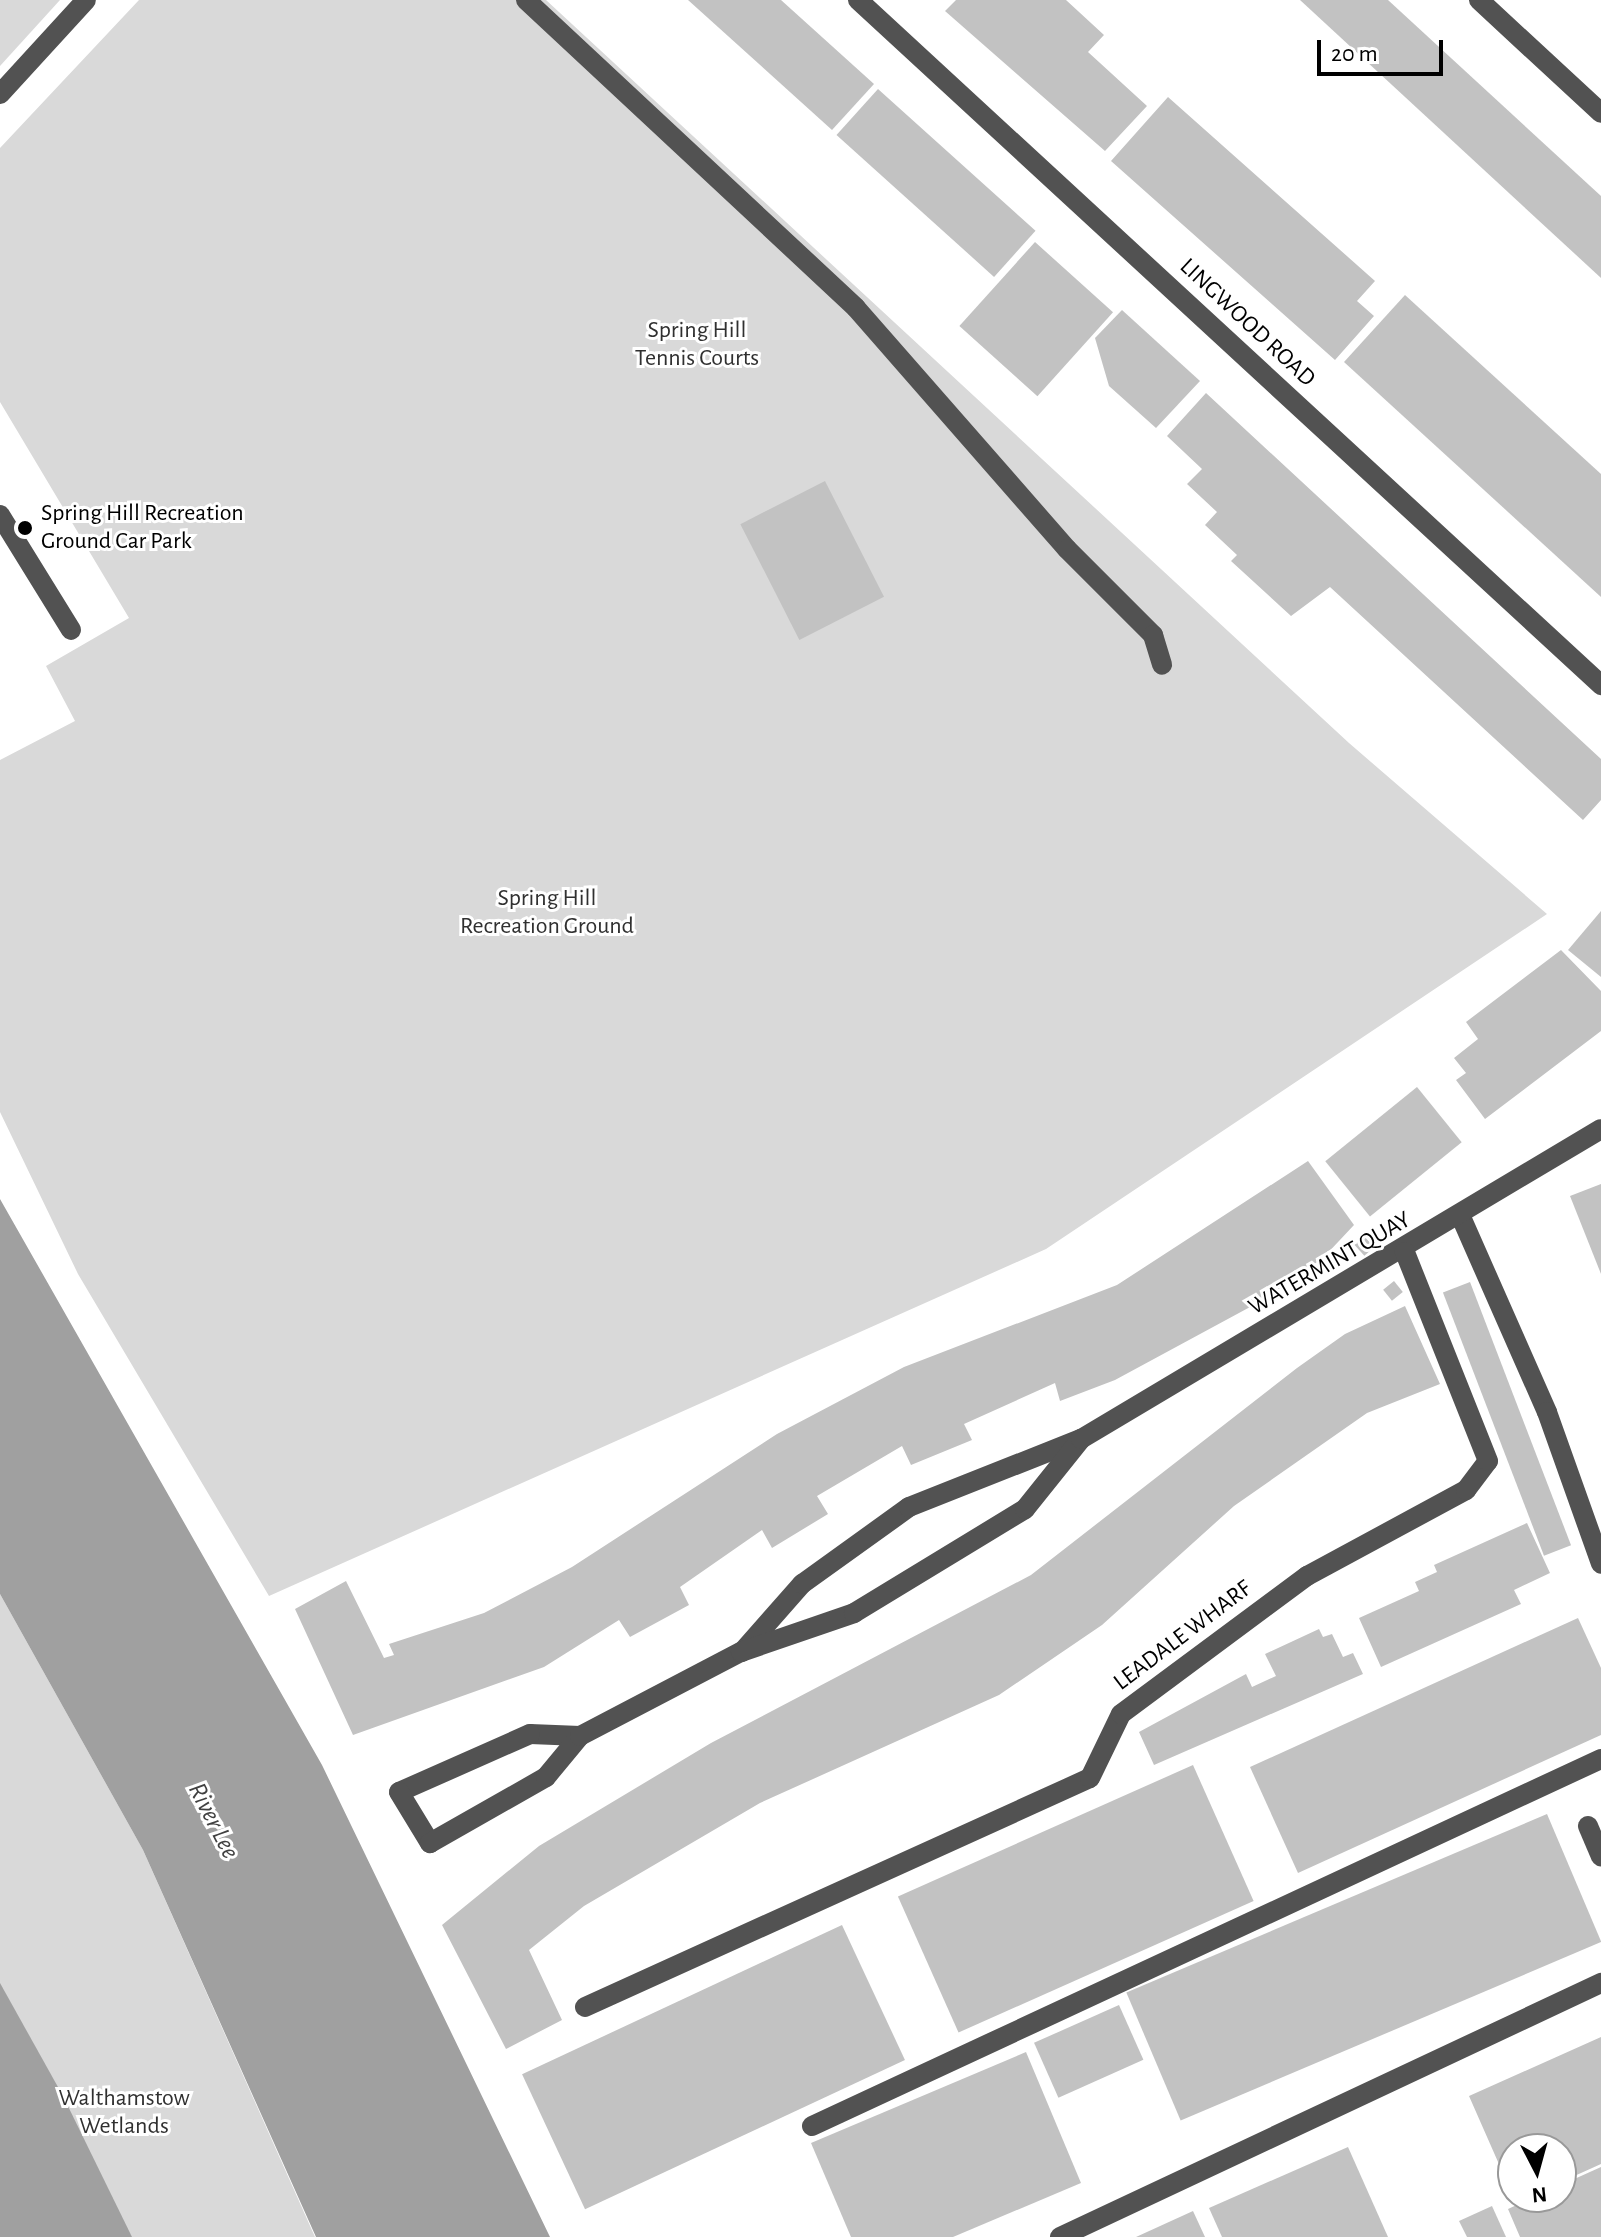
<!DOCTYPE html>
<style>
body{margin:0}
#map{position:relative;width:1601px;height:2237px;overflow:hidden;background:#fff;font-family:"Alegreya Sans",sans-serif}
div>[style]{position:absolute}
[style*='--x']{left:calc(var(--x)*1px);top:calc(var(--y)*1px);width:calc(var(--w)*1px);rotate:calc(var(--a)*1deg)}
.green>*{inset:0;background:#d9d9d9}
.water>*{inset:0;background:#a0a0a0}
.building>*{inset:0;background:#c2c2c2;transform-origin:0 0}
.minor>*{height:20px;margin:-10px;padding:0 10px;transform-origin:10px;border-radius:10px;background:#525252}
.dots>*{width:22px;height:22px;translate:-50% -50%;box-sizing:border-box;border:4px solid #fff;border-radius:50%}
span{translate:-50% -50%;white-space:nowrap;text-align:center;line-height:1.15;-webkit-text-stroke:6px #fff;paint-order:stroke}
.street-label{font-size:24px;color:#000}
.park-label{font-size:24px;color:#303030}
.poi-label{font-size:24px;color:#000}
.left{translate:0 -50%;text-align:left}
.water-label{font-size:26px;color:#414141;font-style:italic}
.north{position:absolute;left:1497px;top:2133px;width:80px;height:80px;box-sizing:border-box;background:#fff;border:2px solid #999;border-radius:50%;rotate:174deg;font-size:22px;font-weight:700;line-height:32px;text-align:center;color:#000}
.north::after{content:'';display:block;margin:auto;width:28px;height:36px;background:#000;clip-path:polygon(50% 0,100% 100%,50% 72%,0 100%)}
.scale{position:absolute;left:1317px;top:40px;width:126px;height:36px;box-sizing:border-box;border:4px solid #000;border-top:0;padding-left:10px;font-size:24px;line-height:28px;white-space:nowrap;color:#000;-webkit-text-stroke:6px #fff;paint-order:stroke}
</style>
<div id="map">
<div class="green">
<i style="clip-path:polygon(0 0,60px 0,0 66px)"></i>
<i style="clip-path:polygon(139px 0,546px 0,1349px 743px,1547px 914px,1046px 1249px,269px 1596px,78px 1274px,0 1112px,0 760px,75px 721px,46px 666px,129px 618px,0 402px,0 148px)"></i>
<i style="clip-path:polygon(0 1594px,143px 1850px,315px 2237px,0 2237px)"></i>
</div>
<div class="water">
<i style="clip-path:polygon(0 1199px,322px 1765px,550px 2237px,316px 2237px,143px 1850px,0 1594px)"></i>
<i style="clip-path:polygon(0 1983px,63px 2096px,132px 2237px,0 2237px)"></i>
</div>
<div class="building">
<i style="clip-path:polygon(688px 0,781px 0,874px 84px,832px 130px)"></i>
<i style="clip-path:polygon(956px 0,1066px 0,1104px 35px,1088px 52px,1147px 106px,1105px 151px,945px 11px)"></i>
<i style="clip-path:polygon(1300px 0,1388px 0,1601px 196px,1601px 278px)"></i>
<i style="left:878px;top:89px;width:212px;height:62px;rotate:42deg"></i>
<i style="clip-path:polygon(1168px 97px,1375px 281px,1357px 301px,1374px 316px,1335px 360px,1111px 161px)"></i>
<i style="left:1035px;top:242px;width:105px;height:113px;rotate:42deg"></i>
<i style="clip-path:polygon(1405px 295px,1601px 474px,1601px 597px,1344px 362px)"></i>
<i style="clip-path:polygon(1122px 310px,1200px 381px,1156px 428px,1109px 386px,1095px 338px)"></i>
<i style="clip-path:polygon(1206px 393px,1601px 759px,1601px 800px,1583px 820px,1330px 587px,1291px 616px,1231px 561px,1237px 555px,1205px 525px,1217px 512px,1187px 484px,1202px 469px,1167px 436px)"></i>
<i style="left:825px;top:481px;width:130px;height:95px;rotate:63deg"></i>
<i style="clip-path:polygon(1601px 911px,1601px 977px,1568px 950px)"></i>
<i style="clip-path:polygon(1561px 950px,1601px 991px,1601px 1031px,1485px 1119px,1456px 1080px,1466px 1073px,1454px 1058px,1478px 1039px,1466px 1022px)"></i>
<i style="left:1417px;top:1087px;width:71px;height:118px;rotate:51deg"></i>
<i style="clip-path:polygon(1308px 1161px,1354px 1225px,1323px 1258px,1263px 1300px,1115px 1380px,1060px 1401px,1055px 1383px,964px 1424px,972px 1440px,911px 1465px,902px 1446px,817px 1496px,828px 1514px,772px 1548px,762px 1530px,680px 1587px,689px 1605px,630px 1637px,619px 1620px,544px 1667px,353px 1735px,295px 1609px,346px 1581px,384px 1658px,394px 1655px,389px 1644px,484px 1613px,572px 1567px,777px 1434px,904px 1367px,1117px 1285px)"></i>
<i style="clip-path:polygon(1601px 1184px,1601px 1274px,1570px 1196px)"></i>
<i style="left:1364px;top:1236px;width:15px;height:13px;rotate:48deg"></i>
<i style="left:1394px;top:1281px;width:14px;height:14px;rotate:51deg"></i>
<i style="left:1470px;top:1282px;width:282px;height:29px;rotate:69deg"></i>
<i style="clip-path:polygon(1405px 1306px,1440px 1384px,1367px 1413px,1234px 1506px,1102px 1625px,999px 1695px,760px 1803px,584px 1906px,529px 1950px,562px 2020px,506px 2049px,442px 1925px,539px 1846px,711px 1743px,1031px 1575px,1297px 1368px,1345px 1334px)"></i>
<i style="clip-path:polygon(1527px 1523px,1550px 1573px,1514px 1590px,1521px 1604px,1381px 1667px,1359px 1618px,1419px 1591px,1415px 1582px,1437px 1572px,1434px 1565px)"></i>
<i style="clip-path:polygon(1578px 1618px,1601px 1668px,1601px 1735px,1298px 1873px,1250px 1767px)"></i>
<i style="clip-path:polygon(1319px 1629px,1323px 1637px,1332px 1634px,1343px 1657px,1353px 1653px,1363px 1674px,1154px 1765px,1139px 1732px,1246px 1674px,1252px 1687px,1276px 1676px,1265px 1654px)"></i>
<i style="left:1193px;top:1765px;width:149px;height:323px;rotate:66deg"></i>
<i style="left:1547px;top:1814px;width:139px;height:457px;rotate:67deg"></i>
<i style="left:842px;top:1925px;width:149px;height:353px;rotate:65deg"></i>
<i style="left:1119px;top:2005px;width:60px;height:93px;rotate:66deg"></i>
<i style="clip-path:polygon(1601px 2037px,1601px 2164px,1561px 2182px,1561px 2149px,1513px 2149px,1513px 2196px,1469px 2096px)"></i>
<i style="clip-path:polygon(1026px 2052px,1081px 2183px,953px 2237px,851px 2237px,811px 2143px)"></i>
<i style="clip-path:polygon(1348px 2147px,1388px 2237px,1222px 2237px,1209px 2208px)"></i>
<i style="clip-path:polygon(1601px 2167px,1601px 2237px,1520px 2237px,1508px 2209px,1534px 2197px,1561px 2197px,1561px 2185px)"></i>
<i style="clip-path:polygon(1492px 2206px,1506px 2237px,1467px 2237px,1459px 2221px)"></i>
<i style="clip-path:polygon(1193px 2211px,1205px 2237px,1136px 2237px)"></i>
</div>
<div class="minor">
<i style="--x:526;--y:0;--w:451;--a:43"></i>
<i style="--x:856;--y:308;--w:320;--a:48.8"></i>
<i style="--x:1067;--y:549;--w:122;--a:45"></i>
<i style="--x:1153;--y:635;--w:31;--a:73"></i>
<i style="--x:858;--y:0;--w:1011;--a:42.67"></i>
<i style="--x:1479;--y:0;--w:166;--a:42.8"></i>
<i style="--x:0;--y:94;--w:127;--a:-47.5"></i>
<i style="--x:0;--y:515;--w:135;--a:58.3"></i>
<i style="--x:1461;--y:1217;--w:213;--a:66.2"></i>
<i style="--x:1547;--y:1412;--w:161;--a:70.4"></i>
<i style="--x:742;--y:1652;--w:91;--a:-48.6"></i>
<i style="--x:802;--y:1584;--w:132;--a:-35.7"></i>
<i style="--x:909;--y:1507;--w:185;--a:-21.6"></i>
<i style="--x:580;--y:1736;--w:50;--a:-177.7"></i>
<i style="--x:530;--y:1734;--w:143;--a:156.1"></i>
<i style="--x:399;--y:1792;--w:60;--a:58.7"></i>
<i style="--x:430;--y:1843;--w:133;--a:-29.6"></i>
<i style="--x:546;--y:1777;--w:53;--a:-50.3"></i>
<i style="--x:580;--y:1736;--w:182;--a:-27.6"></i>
<i style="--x:741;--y:1652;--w:120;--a:-19"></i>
<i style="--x:854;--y:1613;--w:200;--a:-31.3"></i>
<i style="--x:1025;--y:1509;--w:90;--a:-51.3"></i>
<i style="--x:1081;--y:1439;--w:605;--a:-30.8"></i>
<i style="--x:1588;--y:1826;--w:33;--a:67"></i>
<i style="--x:585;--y:2007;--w:554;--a:-24.39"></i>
<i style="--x:1090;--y:1778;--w:71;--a:-64.2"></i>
<i style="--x:1121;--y:1714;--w:232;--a:-36.6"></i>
<i style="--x:1307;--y:1576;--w:181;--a:-28.4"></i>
<i style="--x:1466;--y:1490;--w:36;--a:-53"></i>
<i style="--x:1488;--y:1461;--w:225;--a:-111.7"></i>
<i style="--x:812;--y:2126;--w:870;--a:-24.95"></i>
<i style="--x:1060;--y:2237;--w:598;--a:-25.15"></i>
</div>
<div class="dots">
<i style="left:25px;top:528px;background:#000"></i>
</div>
<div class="street-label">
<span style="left:1247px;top:323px;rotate:43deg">LINGWOOD ROAD</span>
<span style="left:1330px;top:1264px;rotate:-30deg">WATERMINT QUAY</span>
<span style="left:1183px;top:1636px;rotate:-37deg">LEADALE WHARF</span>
</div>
<div class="park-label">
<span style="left:697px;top:345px">Spring Hill<br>Tennis Courts</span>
<span style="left:547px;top:913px">Spring Hill<br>Recreation Ground</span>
<span style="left:124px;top:2113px">Walthamstow<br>Wetlands</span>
</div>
<div class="poi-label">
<span class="left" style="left:41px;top:528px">Spring Hill Recreation<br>Ground Car Park</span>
</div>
<div class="water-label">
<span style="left:213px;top:1821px;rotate:63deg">River Lee</span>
</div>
<div class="north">N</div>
<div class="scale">20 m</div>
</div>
